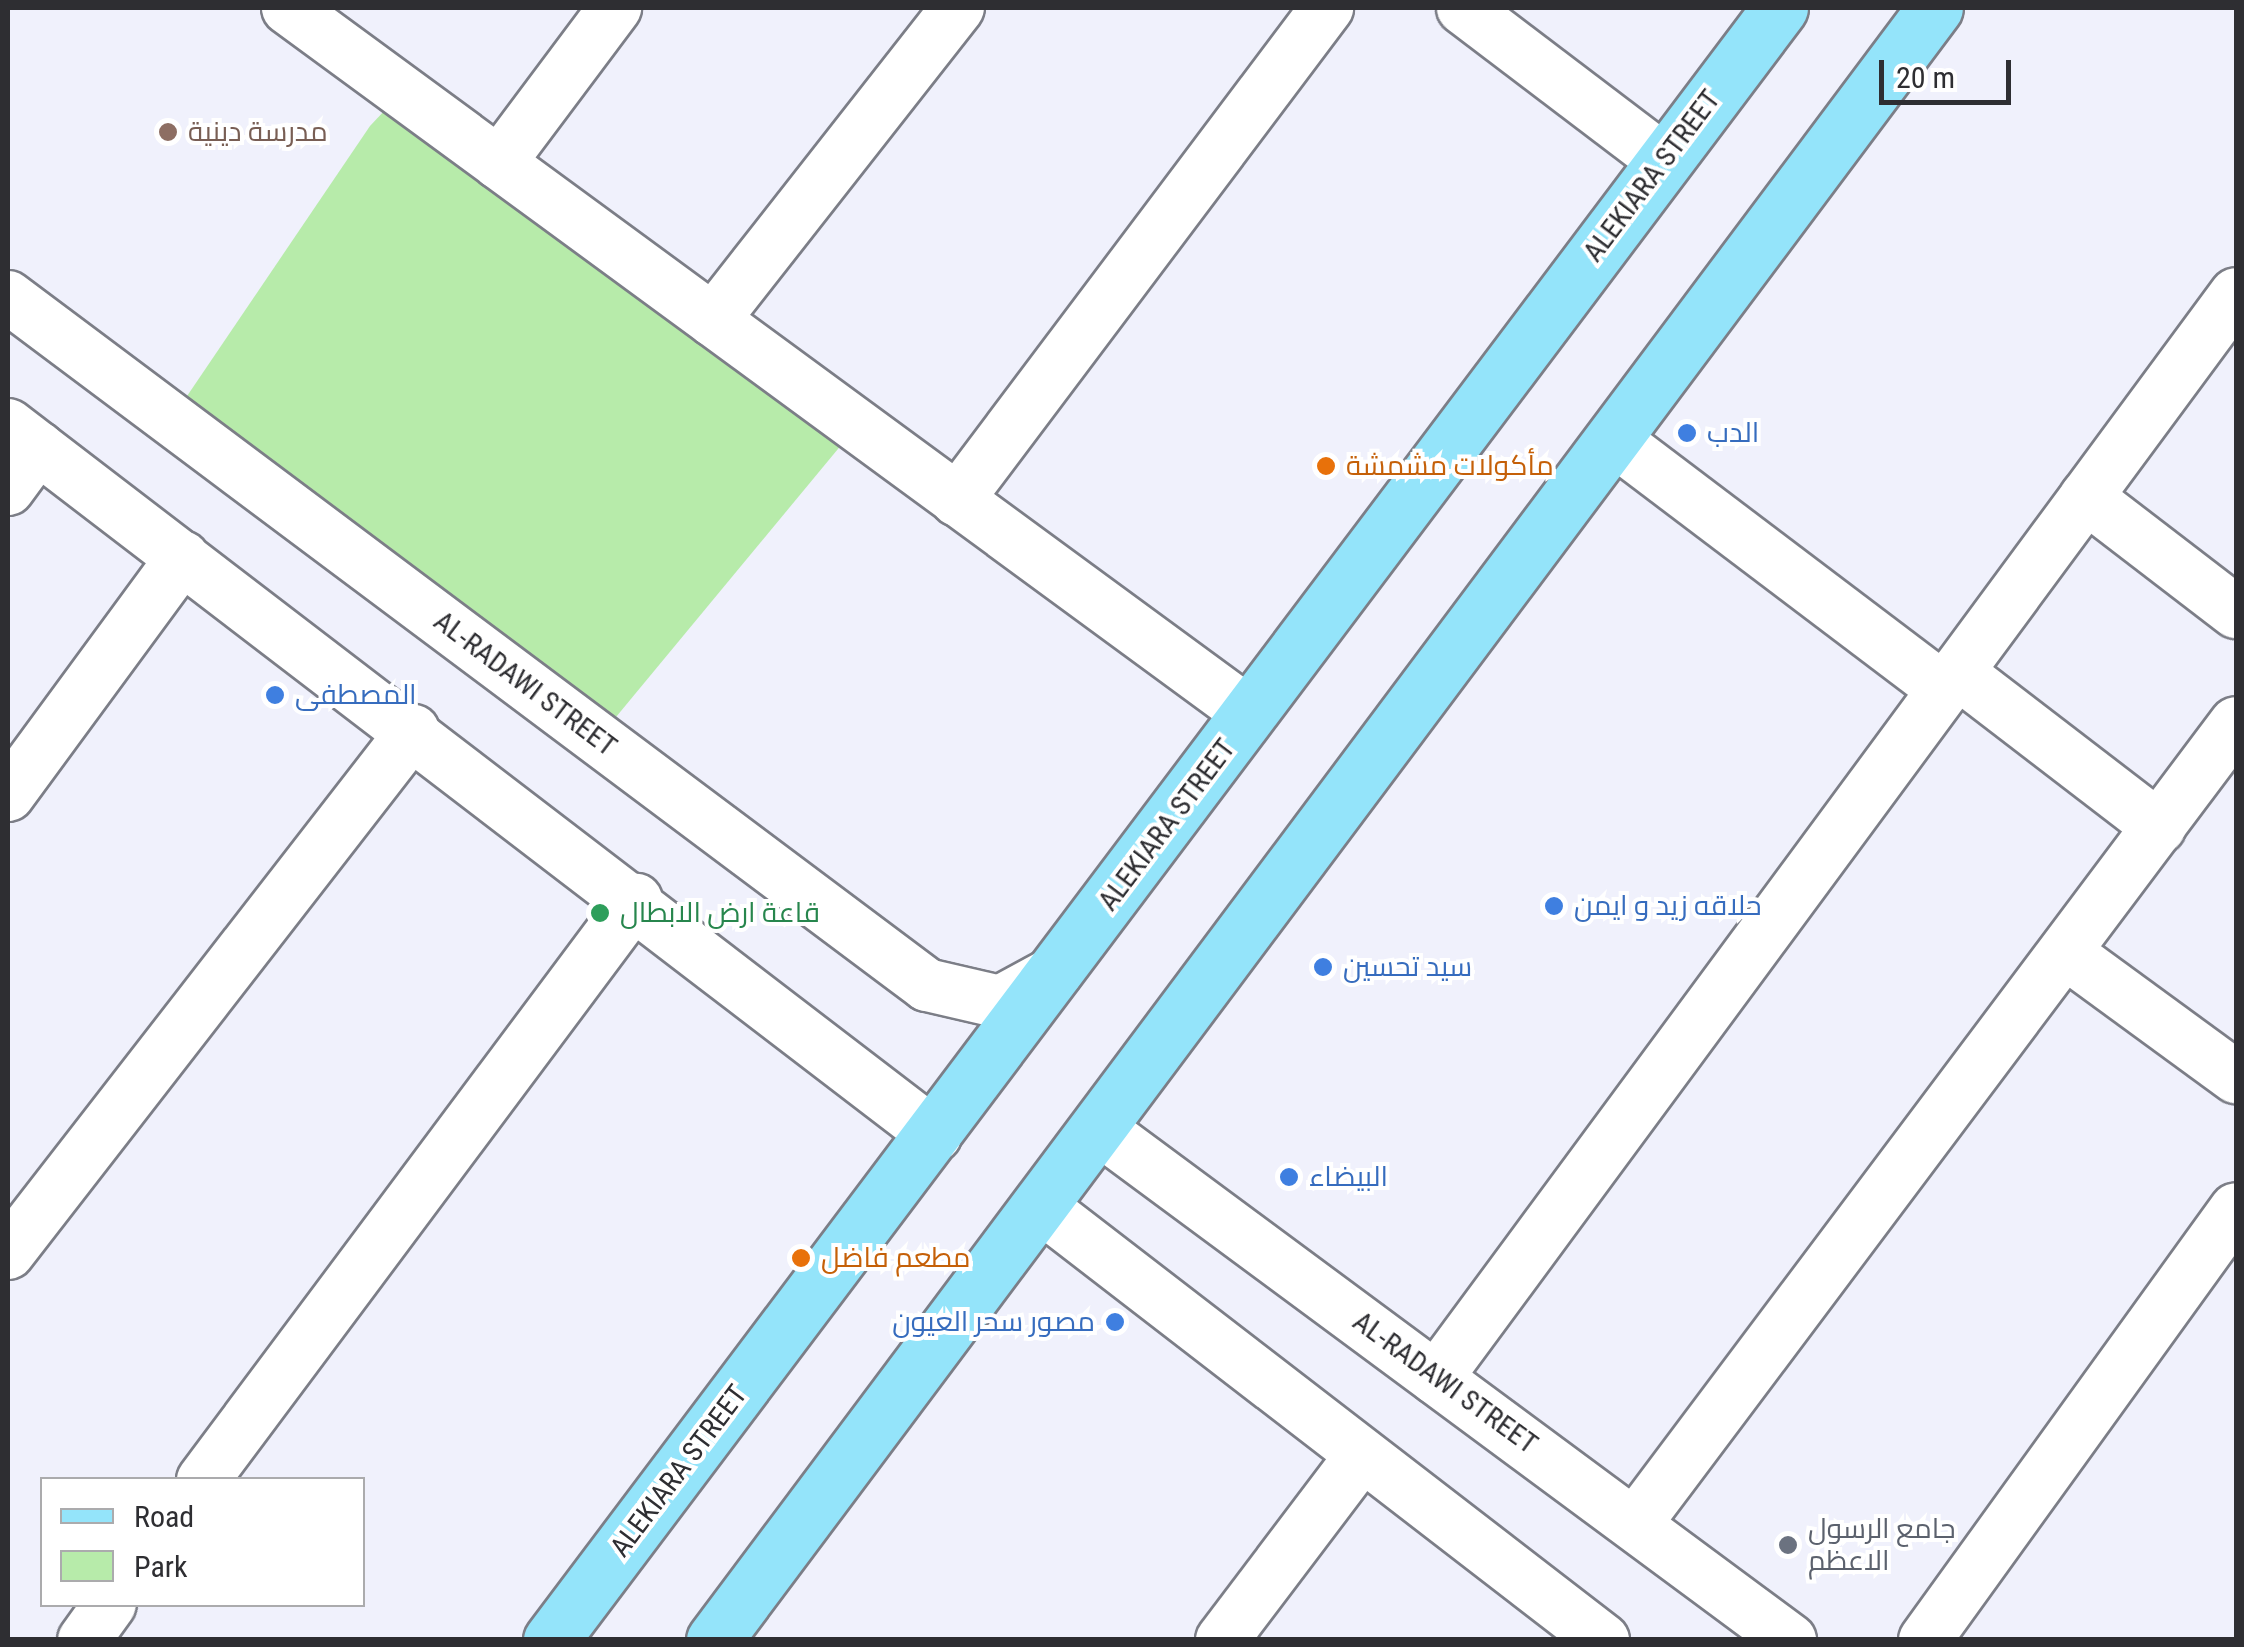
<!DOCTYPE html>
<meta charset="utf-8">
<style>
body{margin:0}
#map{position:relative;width:2244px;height:1647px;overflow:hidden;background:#f0f1fc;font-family:"Roboto Condensed",Cairo,sans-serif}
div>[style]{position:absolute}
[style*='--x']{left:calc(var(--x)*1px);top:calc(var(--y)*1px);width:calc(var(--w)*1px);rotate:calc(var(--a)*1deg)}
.green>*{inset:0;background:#b7ebaa}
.roads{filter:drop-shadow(2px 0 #7c7e87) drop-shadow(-2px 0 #7c7e87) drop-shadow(0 2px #7c7e87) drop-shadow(0 -2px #7c7e87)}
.minor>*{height:52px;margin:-26px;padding:0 26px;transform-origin:26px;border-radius:26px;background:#fff}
.major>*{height:55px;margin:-27.5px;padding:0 27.5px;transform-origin:27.5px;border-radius:27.5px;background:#94e4fa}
.dots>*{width:28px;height:28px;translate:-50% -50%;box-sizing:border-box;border:5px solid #fff;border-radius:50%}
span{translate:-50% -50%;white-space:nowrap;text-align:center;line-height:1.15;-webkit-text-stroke:8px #fff;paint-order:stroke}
.education-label{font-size:28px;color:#785e54}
.left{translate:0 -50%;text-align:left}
.street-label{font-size:28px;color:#2e2e32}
.shop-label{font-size:28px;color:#366cbe}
.right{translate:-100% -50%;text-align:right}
.food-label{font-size:28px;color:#c56008}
.leisure-label{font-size:28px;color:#27864d}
.worship-label{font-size:28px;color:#5b616d}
.frame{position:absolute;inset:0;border:10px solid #2e2e32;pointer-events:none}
.legend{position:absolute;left:40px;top:1477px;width:325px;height:130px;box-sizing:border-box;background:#fff;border:2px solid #ababad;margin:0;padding:12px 18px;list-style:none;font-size:30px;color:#2e2e32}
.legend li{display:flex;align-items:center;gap:20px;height:50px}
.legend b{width:50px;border:2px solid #ababad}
.scale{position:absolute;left:1879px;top:60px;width:132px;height:45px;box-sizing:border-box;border:5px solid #2e2e32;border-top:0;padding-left:12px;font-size:30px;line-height:35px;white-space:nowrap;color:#2e2e32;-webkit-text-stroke:8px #fff;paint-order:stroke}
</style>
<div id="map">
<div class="green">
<i style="clip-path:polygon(402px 92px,857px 426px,616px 717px,183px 402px,370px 126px)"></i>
</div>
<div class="roads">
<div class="minor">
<i style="--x:288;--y:8;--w:1193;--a:36.27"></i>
<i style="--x:1463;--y:8;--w:251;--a:37.2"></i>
<i style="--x:499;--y:163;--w:194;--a:-53.2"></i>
<i style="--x:8;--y:297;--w:1148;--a:36.82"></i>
<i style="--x:927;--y:985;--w:75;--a:13.1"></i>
<i style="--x:1000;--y:1002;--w:65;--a:-28.5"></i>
<i style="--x:713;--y:320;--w:397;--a:-51.9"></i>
<i style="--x:8;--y:425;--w:1168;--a:37.45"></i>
<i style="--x:1613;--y:439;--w:414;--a:37.1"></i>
<i style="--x:8;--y:489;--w:51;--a:-53.8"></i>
<i style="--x:2086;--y:497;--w:189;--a:37.5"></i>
<i style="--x:957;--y:500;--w:616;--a:-53.06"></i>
<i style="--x:1957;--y:672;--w:255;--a:37.5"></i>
<i style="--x:8;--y:795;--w:295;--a:-53.7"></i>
<i style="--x:2065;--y:952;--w:212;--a:36.2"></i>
<i style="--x:1098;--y:1128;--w:861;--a:36.5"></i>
<i style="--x:1040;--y:1206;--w:711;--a:37.63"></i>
<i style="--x:8;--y:1253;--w:661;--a:-52.19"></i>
<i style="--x:1436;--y:1378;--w:1347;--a:-53.57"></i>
<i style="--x:203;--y:1480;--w:724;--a:-53.26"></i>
<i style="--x:1638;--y:1520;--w:996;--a:-53.12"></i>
<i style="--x:84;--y:1640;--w:44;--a:-54.2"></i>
<i style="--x:1222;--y:1640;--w:231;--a:-52.9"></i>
<i style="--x:1925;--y:1640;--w:531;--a:-54.19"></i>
</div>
<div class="major">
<i style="--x:551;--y:1640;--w:2043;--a:-53.02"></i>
<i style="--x:714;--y:1640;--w:2038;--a:-53.2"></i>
</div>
</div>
<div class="dots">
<i style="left:168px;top:132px;background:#8d6e63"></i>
<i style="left:1687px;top:433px;background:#3f7fe0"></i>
<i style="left:1326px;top:466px;background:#e8710a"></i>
<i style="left:275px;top:695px;background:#3f7fe0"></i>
<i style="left:1554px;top:906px;background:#3f7fe0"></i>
<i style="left:600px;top:913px;background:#2e9e5b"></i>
<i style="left:1323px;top:967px;background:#3f7fe0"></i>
<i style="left:1289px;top:1177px;background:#3f7fe0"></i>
<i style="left:801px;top:1258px;background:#e8710a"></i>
<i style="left:1115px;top:1322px;background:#3f7fe0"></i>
<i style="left:1788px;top:1545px;background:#6b7280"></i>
</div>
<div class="education-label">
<span class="left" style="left:188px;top:132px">مدرسة دينية</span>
</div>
<div class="street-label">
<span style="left:1652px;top:176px;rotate:-53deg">ALEKIARA STREET</span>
<span style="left:525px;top:684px;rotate:37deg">AL-RADAWI STREET</span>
<span style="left:1167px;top:825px;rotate:-53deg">ALEKIARA STREET</span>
<span style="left:1445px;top:1383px;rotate:36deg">AL-RADAWI STREET</span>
<span style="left:679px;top:1471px;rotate:-53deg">ALEKIARA STREET</span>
</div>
<div class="shop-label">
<span class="left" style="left:1707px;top:433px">الدب</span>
<span class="left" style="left:295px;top:695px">المصطفى</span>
<span class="left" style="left:1574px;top:906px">حلاقه زيد و ايمن</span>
<span class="left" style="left:1343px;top:967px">سيد تحسين</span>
<span class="left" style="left:1309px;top:1177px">البيضاء</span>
<span class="right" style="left:1095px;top:1322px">مصور سحر العيون</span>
</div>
<div class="food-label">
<span class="left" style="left:1346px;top:466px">مأكولات مشمشة</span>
<span class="left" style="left:821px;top:1258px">مطعم فاضل</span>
</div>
<div class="leisure-label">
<span class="left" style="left:620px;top:913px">قاعة ارض الابطال</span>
</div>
<div class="worship-label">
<span class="left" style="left:1808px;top:1545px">جامع الرسول<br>الاعظم</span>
</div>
<div class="frame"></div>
<ul class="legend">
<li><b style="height:12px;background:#94e4fa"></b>Road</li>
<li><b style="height:28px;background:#b7ebaa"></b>Park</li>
</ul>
<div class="scale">20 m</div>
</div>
